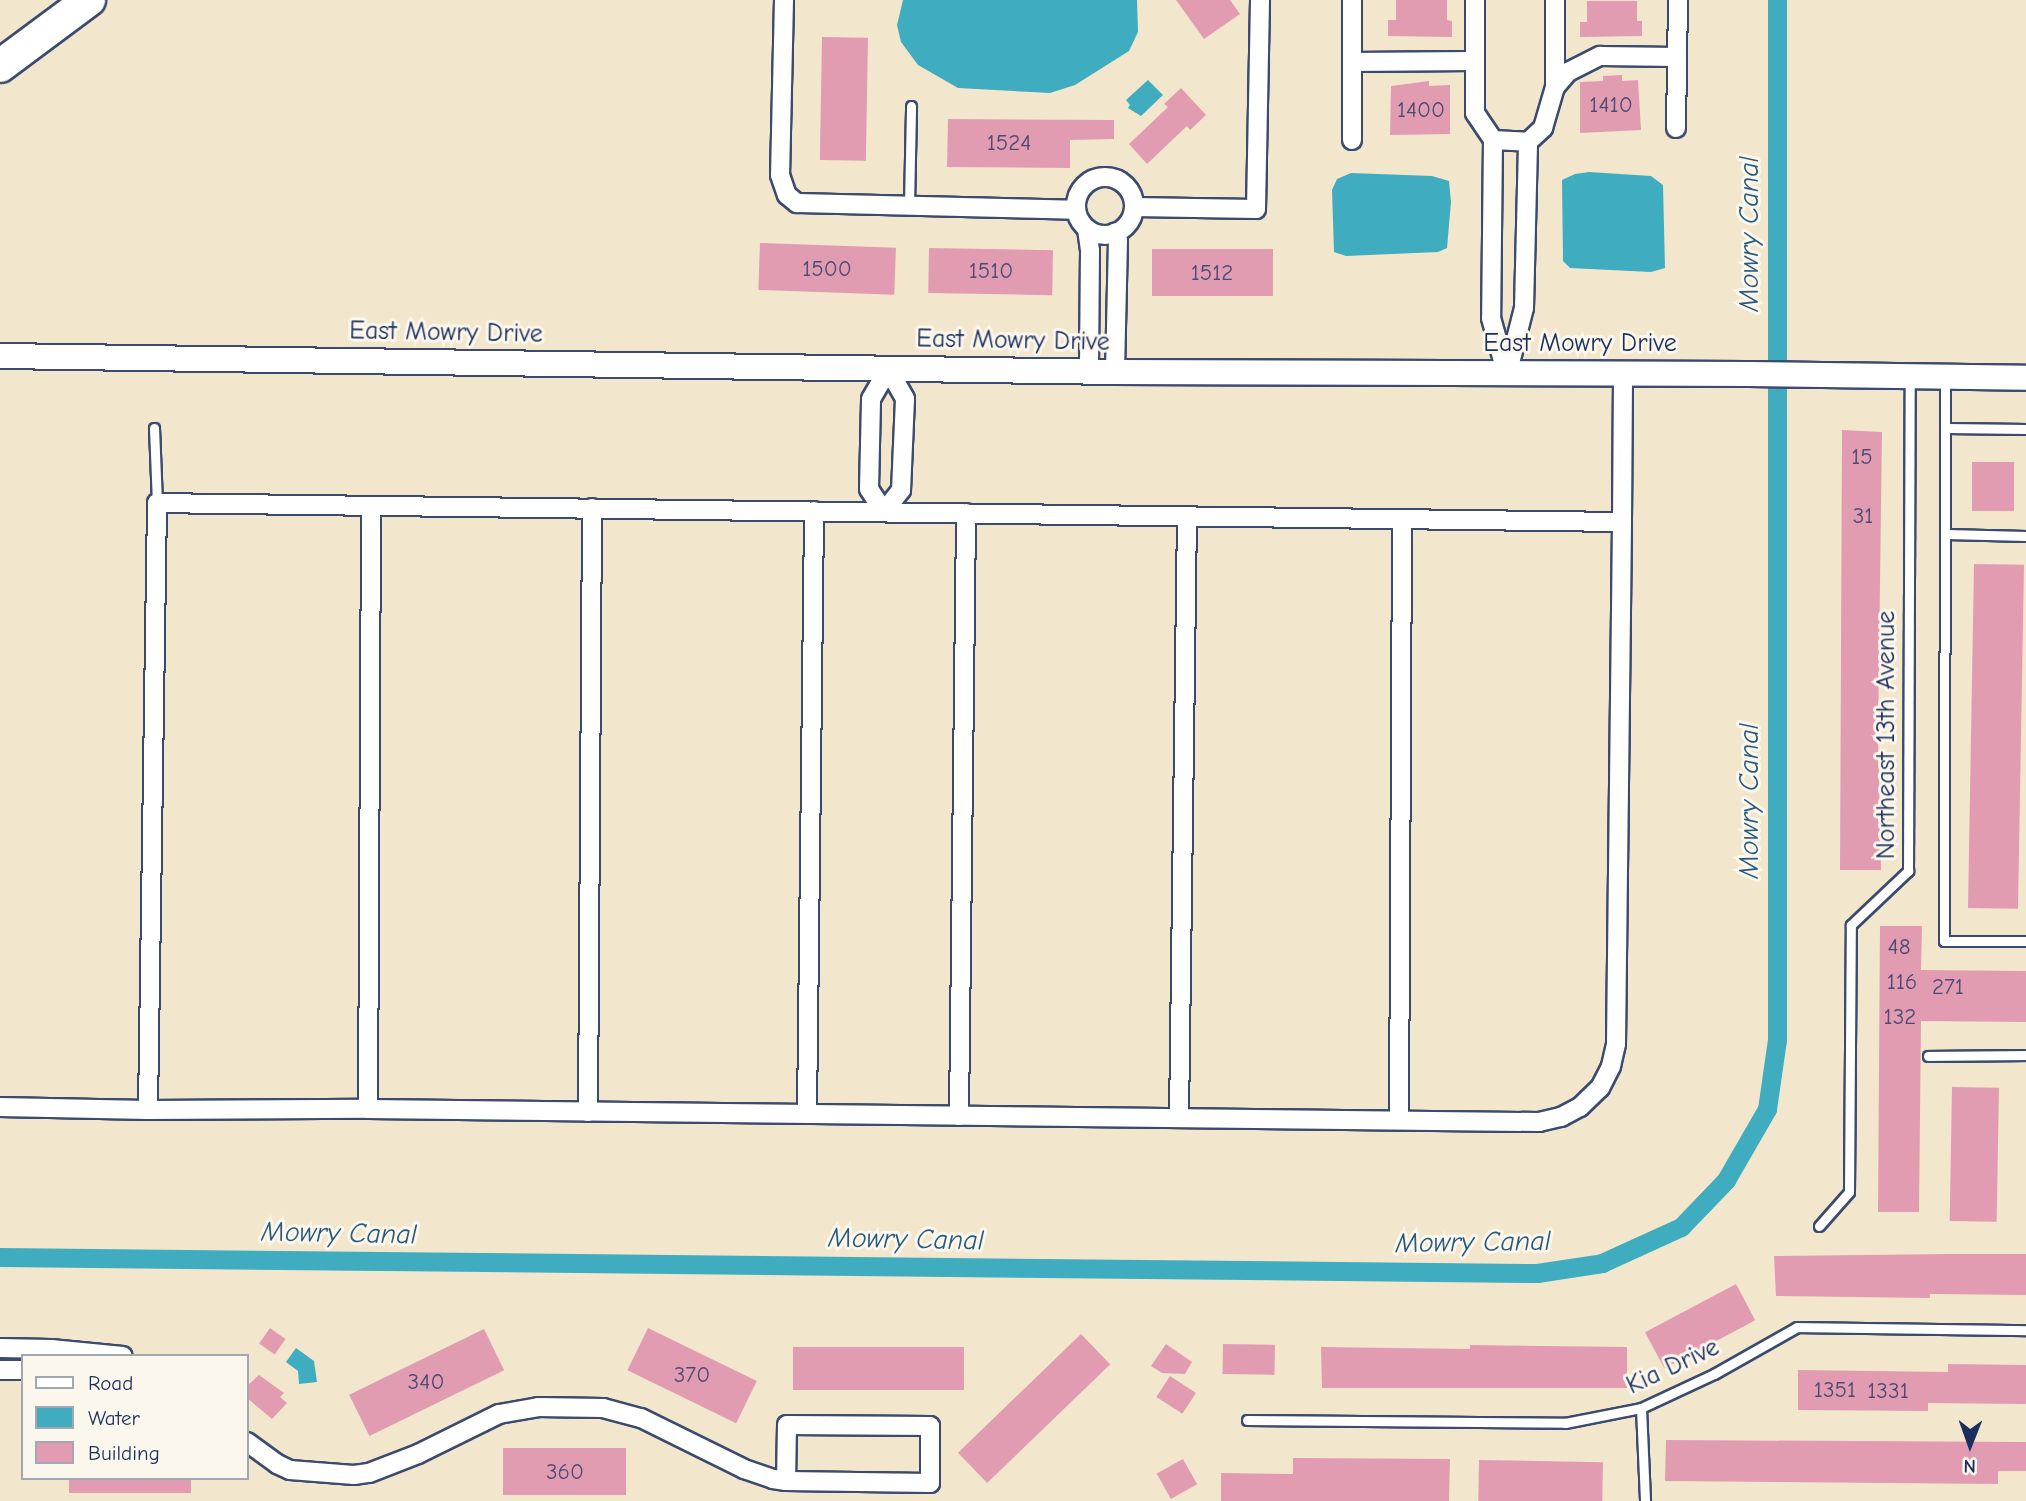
<!DOCTYPE html>
<style>
body{margin:0}
#map{position:relative;width:2026px;height:1501px;overflow:hidden;background:#f2e7cd;font-family:"Comic Neue",sans-serif}
div>[style]{position:absolute}
[style*='--x']{left:calc(var(--x)*1px);top:calc(var(--y)*1px);width:calc(var(--w)*1px);rotate:calc(var(--a)*1deg)}
.water>*{inset:0;background:#40acbf}
.canal>*{height:19px;margin:-9.5px;padding:0 9.5px;transform-origin:9.5px;border-radius:9.5px;background:#40acbf}
.building>*{inset:0;background:#e19cb2;transform-origin:0 0}
.roads{filter:drop-shadow(2px 0 #3b4b6f) drop-shadow(-2px 0 #3b4b6f) drop-shadow(0 2px #3b4b6f) drop-shadow(0 -2px #3b4b6f)}
.lane>*{height:9px;margin:-4.5px;padding:0 4.5px;transform-origin:4.5px;border-radius:4.5px;background:#fff}
.street>*{height:18px;margin:-9px;padding:0 9px;transform-origin:9px;border-radius:9px;background:#fff}
.street>.ring{margin:-9px;padding:0;box-sizing:content-box;background:none;border:18px solid #fff;border-radius:50%}
.secondary>*{height:24px;margin:-12px;padding:0 12px;transform-origin:12px;border-radius:12px;background:#fff}
.highway>*{height:32px;margin:-16px;padding:0 16px;transform-origin:16px;border-radius:16px;background:#fff}
span{translate:-50% -50%;white-space:nowrap;text-align:center;line-height:1.15;-webkit-text-stroke:6px #fbf7ec;paint-order:stroke}
.number-label{font-size:23px;color:#4c4a73}
.number-label span{-webkit-text-stroke-width:0}
.street-label{font-size:26px;color:#1b2f5e}
.water-label{font-size:28px;color:#285b80;font-style:italic}
.legend{position:absolute;left:21px;top:1354px;width:228px;height:126px;box-sizing:border-box;background:#fbf7ec;border:2px solid #a1a7b3;margin:0;padding:9px 12px;list-style:none;font-size:21px;color:#1b2f5e}
.legend li{display:flex;align-items:center;gap:14px;height:35px}
.legend b{width:35px;border:2px solid #a1a7b3}
.north{position:absolute;left:1935px;top:1410px;width:70px;height:70px;-webkit-text-stroke:5px #fbf7ec;paint-order:stroke;rotate:181deg;font-size:19px;font-weight:700;line-height:28px;text-align:center;color:#1b2f5e}
.north::after{content:'';display:block;margin:auto;width:24px;height:32px;background:#1b2f5e;clip-path:polygon(50% 0,100% 100%,50% 72%,0 100%)}
</style>
<div id="map">
<div class="water">
<i style="clip-path:polygon(903px 0,1137px 0,1138px 32px,1129px 51px,1075px 85px,1050px 93px,958px 88px,918px 65px,901px 42px,897px 25px)"></i>
<i style="clip-path:polygon(1148px 80px,1163px 95px,1141px 116px,1128px 108px,1130px 105px,1126px 100px)"></i>
<i style="clip-path:polygon(1589px 172px,1651px 176px,1663px 185px,1665px 268px,1651px 272px,1570px 268px,1563px 261px,1562px 180px,1575px 174px)"></i>
<i style="clip-path:polygon(1351px 173px,1432px 176px,1449px 181px,1451px 202px,1447px 248px,1438px 252px,1346px 256px,1334px 252px,1332px 190px,1337px 179px)"></i>
<i style="clip-path:polygon(296px 1348px,314px 1361px,317px 1382px,299px 1384px,298px 1371px,286px 1362px)"></i>
</div>
<div class="canal">
<i style="--x:0;--y:1257;--w:1537;--a:0.6"></i>
<i style="--x:1537;--y:1273;--w:66;--a:-8.7"></i>
<i style="--x:1602;--y:1263;--w:87;--a:-24.5"></i>
<i style="--x:1681;--y:1227;--w:65;--a:-46.2"></i>
<i style="--x:1726;--y:1180;--w:82;--a:-60"></i>
<i style="--x:1767;--y:1109;--w:70;--a:-81.8"></i>
<i style="--x:1777;--y:1040;--w:1040;--a:-90"></i>
</div>
<div class="building">
<i style="clip-path:polygon(1176px 0,1230px 0,1240px 14px,1204px 39px)"></i>
<i style="clip-path:polygon(1396px 0,1447px 0,1447px 20px,1452px 21px,1452px 37px,1388px 36px,1388px 20px,1396px 20px)"></i>
<i style="clip-path:polygon(1587px 1px,1637px 1px,1637px 21px,1642px 21px,1642px 36px,1580px 37px,1580px 22px,1587px 22px)"></i>
<i style="left:822px;top:37px;width:46px;height:123px;rotate:1deg"></i>
<i style="clip-path:polygon(1622px 75px,1622px 81px,1638px 80px,1641px 130px,1580px 133px,1580px 82px,1603px 81px,1603px 76px)"></i>
<i style="clip-path:polygon(1429px 81px,1429px 86px,1450px 85px,1450px 134px,1390px 135px,1391px 86px)"></i>
<i style="clip-path:polygon(1181px 88px,1206px 115px,1190px 130px,1187px 126px,1147px 164px,1129px 144px,1168px 107px,1164px 104px)"></i>
<i style="clip-path:polygon(948px 119px,1114px 120px,1114px 139px,1070px 140px,1070px 168px,947px 167px)"></i>
<i style="left:760px;top:243px;width:136px;height:47px;rotate:2deg"></i>
<i style="left:929px;top:248px;width:124px;height:45px;rotate:1deg"></i>
<i style="left:1152px;top:249px;width:121px;height:47px"></i>
<i style="clip-path:polygon(1842px 430px,1882px 432px,1878px 734px,1881px 870px,1840px 870px)"></i>
<i style="left:1972px;top:462px;width:42px;height:49px"></i>
<i style="left:1974px;top:564px;width:50px;height:344px;rotate:1deg"></i>
<i style="clip-path:polygon(1880px 926px,1922px 926px,1921px 970px,2026px 971px,2026px 1022px,1921px 1021px,1919px 1212px,1878px 1212px)"></i>
<i style="left:1952px;top:1087px;width:47px;height:134px;rotate:1deg"></i>
<i style="clip-path:polygon(1949px 1254px,2026px 1254px,2026px 1295px,1930px 1294px,1930px 1298px,1776px 1296px,1774px 1256px)"></i>
<i style="left:1736px;top:1284px;width:41px;height:103px;rotate:62deg"></i>
<i style="left:270px;top:1328px;width:19px;height:19px;rotate:35deg"></i>
<i style="left:648px;top:1328px;width:121px;height:47px;rotate:26deg"></i>
<i style="left:484px;top:1329px;width:46px;height:150px;rotate:64deg"></i>
<i style="left:1081px;top:1334px;width:42px;height:171px;rotate:46deg"></i>
<i style="clip-path:polygon(1166px 1344px,1192px 1362px,1185px 1374px,1162px 1373px,1151px 1366px)"></i>
<i style="left:1223px;top:1344px;width:52px;height:30px;rotate:1deg"></i>
<i style="clip-path:polygon(1470px 1345px,1627px 1347px,1627px 1388px,1322px 1388px,1321px 1347px,1470px 1349px)"></i>
<i style="left:793px;top:1347px;width:171px;height:43px"></i>
<i style="clip-path:polygon(1948px 1364px,2026px 1365px,2026px 1404px,1928px 1403px,1928px 1411px,1798px 1410px,1798px 1370px,1948px 1372px)"></i>
<i style="clip-path:polygon(259px 1375px,284px 1393px,280px 1397px,287px 1403px,272px 1419px,247px 1398px,247px 1386px)"></i>
<i style="left:1170px;top:1376px;width:31px;height:25px;rotate:33deg"></i>
<i style="clip-path:polygon(1666px 1440px,2026px 1442px,2026px 1471px,1998px 1471px,1998px 1484px,1665px 1481px)"></i>
<i style="left:503px;top:1448px;width:123px;height:47px"></i>
<i style="clip-path:polygon(1293px 1458px,1450px 1459px,1449px 1501px,1221px 1501px,1221px 1473px,1293px 1474px)"></i>
<i style="left:1183px;top:1459px;width:29px;height:30px;rotate:61deg"></i>
<i style="left:1479px;top:1460px;width:124px;height:41px;rotate:1deg"></i>
<i style="left:69px;top:1478px;width:122px;height:15px"></i>
</div>
<div class="roads">
<div class="lane">
<i style="--x:909;--y:205;--w:99;--a:-88.8"></i>
<i style="--x:1945;--y:378;--w:563;--a:90.1"></i>
<i style="--x:1944;--y:941;--w:82;--a:0"></i>
<i style="--x:154;--y:428;--w:75;--a:87.7"></i>
<i style="--x:1946;--y:428;--w:80;--a:0.7"></i>
<i style="--x:1946;--y:534;--w:80;--a:1.4"></i>
<i style="--x:1928;--y:1056;--w:98;--a:-0.6"></i>
<i style="--x:1819;--y:1226;--w:45;--a:-48.6"></i>
<i style="--x:1849;--y:1192;--w:267;--a:-89.6"></i>
<i style="--x:1851;--y:925;--w:79;--a:-43.5"></i>
<i style="--x:1908;--y:871;--w:493;--a:-89.8"></i>
<i style="--x:1641;--y:1408;--w:93;--a:87.5"></i>
<i style="--x:1247;--y:1420;--w:318;--a:0.5"></i>
<i style="--x:1565;--y:1423;--w:77;--a:-11.2"></i>
<i style="--x:1641;--y:1408;--w:81;--a:-25"></i>
<i style="--x:1714;--y:1374;--w:95;--a:-29.5"></i>
<i style="--x:1797;--y:1327;--w:229;--a:0.8"></i>
</div>
<div class="street">
<i style="--x:784;--y:0;--w:175;--a:91.3"></i>
<i style="--x:780;--y:175;--w:21;--a:71"></i>
<i style="--x:787;--y:195;--w:13;--a:39"></i>
<i style="--x:797;--y:203;--w:279;--a:1.4"></i>
<i style="--x:1475;--y:0;--w:113;--a:90"></i>
<i style="--x:1475;--y:113;--w:32;--a:56"></i>
<i style="--x:1493;--y:140;--w:178;--a:90.6"></i>
<i style="--x:1491;--y:318;--w:59;--a:74.3"></i>
<i style="--x:1352;--y:62;--w:121;--a:-0.5"></i>
<i style="--x:1555;--y:87;--w:20;--a:-49"></i>
<i style="--x:1568;--y:72;--w:36;--a:-27"></i>
<i style="--x:1600;--y:56;--w:77;--a:0.7"></i>
<i style="--x:1676;--y:128;--w:128;--a:-89.1"></i>
<i style="--x:1352;--y:140;--w:140;--a:-90"></i>
<i style="--x:1493;--y:140;--w:35;--a:3"></i>
<i style="--x:1528;--y:142;--w:21;--a:-43"></i>
<i style="--x:1543;--y:128;--w:43;--a:-73.7"></i>
<i style="--x:1555;--y:87;--w:87;--a:-90"></i>
<i class="ring" style="left:1076px;top:177px;width:40px;height:40px"></i>
<i style="--x:1134;--y:207;--w:122;--a:0.9"></i>
<i style="--x:1256;--y:209;--w:209;--a:-88.9"></i>
<i style="--x:1087;--y:229;--w:22;--a:82"></i>
<i style="--x:1090;--y:251;--w:121;--a:90.5"></i>
<i style="--x:888;--y:369;--w:34;--a:60"></i>
<i style="--x:905;--y:399;--w:91;--a:92.5"></i>
<i style="--x:901;--y:490;--w:28;--a:128"></i>
<i style="--x:884;--y:512;--w:27;--a:-123"></i>
<i style="--x:869;--y:489;--w:90;--a:-88.7"></i>
<i style="--x:871;--y:399;--w:34;--a:-60"></i>
<i style="--x:1115;--y:372;--w:131;--a:-88.7"></i>
<i style="--x:1118;--y:241;--w:9;--a:-111"></i>
<i style="--x:1507;--y:375;--w:69;--a:-75.8"></i>
<i style="--x:1524;--y:308;--w:166;--a:-88.6"></i>
<i style="--x:1622;--y:522;--w:1465;--a:-179.26"></i>
<i style="--x:157;--y:503;--w:607;--a:90.85"></i>
<i style="--x:148;--y:1110;--w:220;--a:-0.3"></i>
<i style="--x:368;--y:1109;--w:1171;--a:0.64"></i>
<i style="--x:1539;--y:1122;--w:23;--a:-13"></i>
<i style="--x:1561;--y:1117;--w:21;--a:-28"></i>
<i style="--x:1580;--y:1107;--w:28;--a:-44"></i>
<i style="--x:1600;--y:1088;--w:25;--a:-63"></i>
<i style="--x:1611;--y:1066;--w:23;--a:-77"></i>
<i style="--x:1616;--y:1044;--w:522;--a:-89.34"></i>
<i style="--x:1622;--y:522;--w:148;--a:-89.6"></i>
<i style="--x:0;--y:1107;--w:148;--a:1.2"></i>
<i style="--x:368;--y:1109;--w:603;--a:-89.71"></i>
<i style="--x:588;--y:1112;--w:604;--a:-89.62"></i>
<i style="--x:807;--y:1114;--w:603;--a:-89.33"></i>
<i style="--x:959;--y:1116;--w:603;--a:-89.33"></i>
<i style="--x:1179;--y:1118;--w:602;--a:-89.24"></i>
<i style="--x:1399;--y:1120;--w:601;--a:-89.71"></i>
<i style="--x:0;--y:1348;--w:51;--a:1.1"></i>
<i style="--x:51;--y:1349;--w:72;--a:5.6"></i>
<i style="--x:0;--y:1370;--w:23;--a:0"></i>
<i style="--x:247;--y:1442;--w:37;--a:36"></i>
<i style="--x:277;--y:1464;--w:14;--a:25"></i>
<i style="--x:290;--y:1470;--w:64;--a:4.5"></i>
<i style="--x:354;--y:1475;--w:15;--a:-8"></i>
<i style="--x:369;--y:1473;--w:53;--a:-21.2"></i>
<i style="--x:418;--y:1454;--w:90;--a:-26.3"></i>
<i style="--x:499;--y:1414;--w:40;--a:-10"></i>
<i style="--x:538;--y:1407;--w:65;--a:0.9"></i>
<i style="--x:603;--y:1408;--w:39;--a:15"></i>
<i style="--x:641;--y:1418;--w:115;--a:26.3"></i>
<i style="--x:744;--y:1469;--w:31;--a:19"></i>
<i style="--x:773;--y:1479;--w:13;--a:9"></i>
<i style="--x:786;--y:1481;--w:144;--a:0.8"></i>
<i style="--x:930;--y:1483;--w:57;--a:-90"></i>
<i style="--x:930;--y:1426;--w:143;--a:-179.6"></i>
<i style="--x:787;--y:1425;--w:56;--a:91"></i>
</div>
<div class="secondary">
<i style="--x:0;--y:356;--w:1115;--a:0.82"></i>
<i style="--x:1115;--y:372;--w:634;--a:0.18"></i>
<i style="--x:1749;--y:374;--w:277;--a:0.8"></i>
</div>
<div class="highway">
<i style="--x:0;--y:66;--w:111;--a:-36.6"></i>
</div>
</div>
<div class="number-label">
<span style="left:1611px;top:105px">1410</span>
<span style="left:1421px;top:110px">1400</span>
<span style="left:1009px;top:143px">1524</span>
<span style="left:827px;top:269px">1500</span>
<span style="left:991px;top:271px">1510</span>
<span style="left:1212px;top:273px">1512</span>
<span style="left:1862px;top:457px">15</span>
<span style="left:1863px;top:516px">31</span>
<span style="left:1899px;top:947px">48</span>
<span style="left:1902px;top:982px">116</span>
<span style="left:1948px;top:987px">271</span>
<span style="left:1900px;top:1017px">132</span>
<span style="left:692px;top:1375px">370</span>
<span style="left:426px;top:1382px">340</span>
<span style="left:1835px;top:1390px">1351</span>
<span style="left:1888px;top:1391px">1331</span>
<span style="left:565px;top:1472px">360</span>
</div>
<div class="street-label">
<span style="left:446px;top:333px;rotate:1deg">East Mowry Drive</span>
<span style="left:1013px;top:341px;rotate:1deg">East Mowry Drive</span>
<span style="left:1580px;top:344px">East Mowry Drive</span>
<span style="left:1887px;top:735px;rotate:-90deg">Northeast 13th Avenue</span>
<span style="left:1673px;top:1367px;rotate:-25deg">Kia Drive</span>
</div>
<div class="water-label">
<span style="left:1749px;top:234px;rotate:-90deg">Mowry Canal</span>
<span style="left:1749px;top:801px;rotate:-90deg">Mowry Canal</span>
<span style="left:339px;top:1233px;rotate:1deg">Mowry Canal</span>
<span style="left:906px;top:1239px;rotate:1deg">Mowry Canal</span>
<span style="left:1473px;top:1242px;rotate:-1deg">Mowry Canal</span>
</div>
<ul class="legend">
<li><b style="height:9px;background:#fff"></b>Road</li>
<li><b style="height:19px;background:#40acbf"></b>Water</li>
<li><b style="height:19px;background:#e19cb2"></b>Building</li>
</ul>
<div class="north">N</div>
</div>
